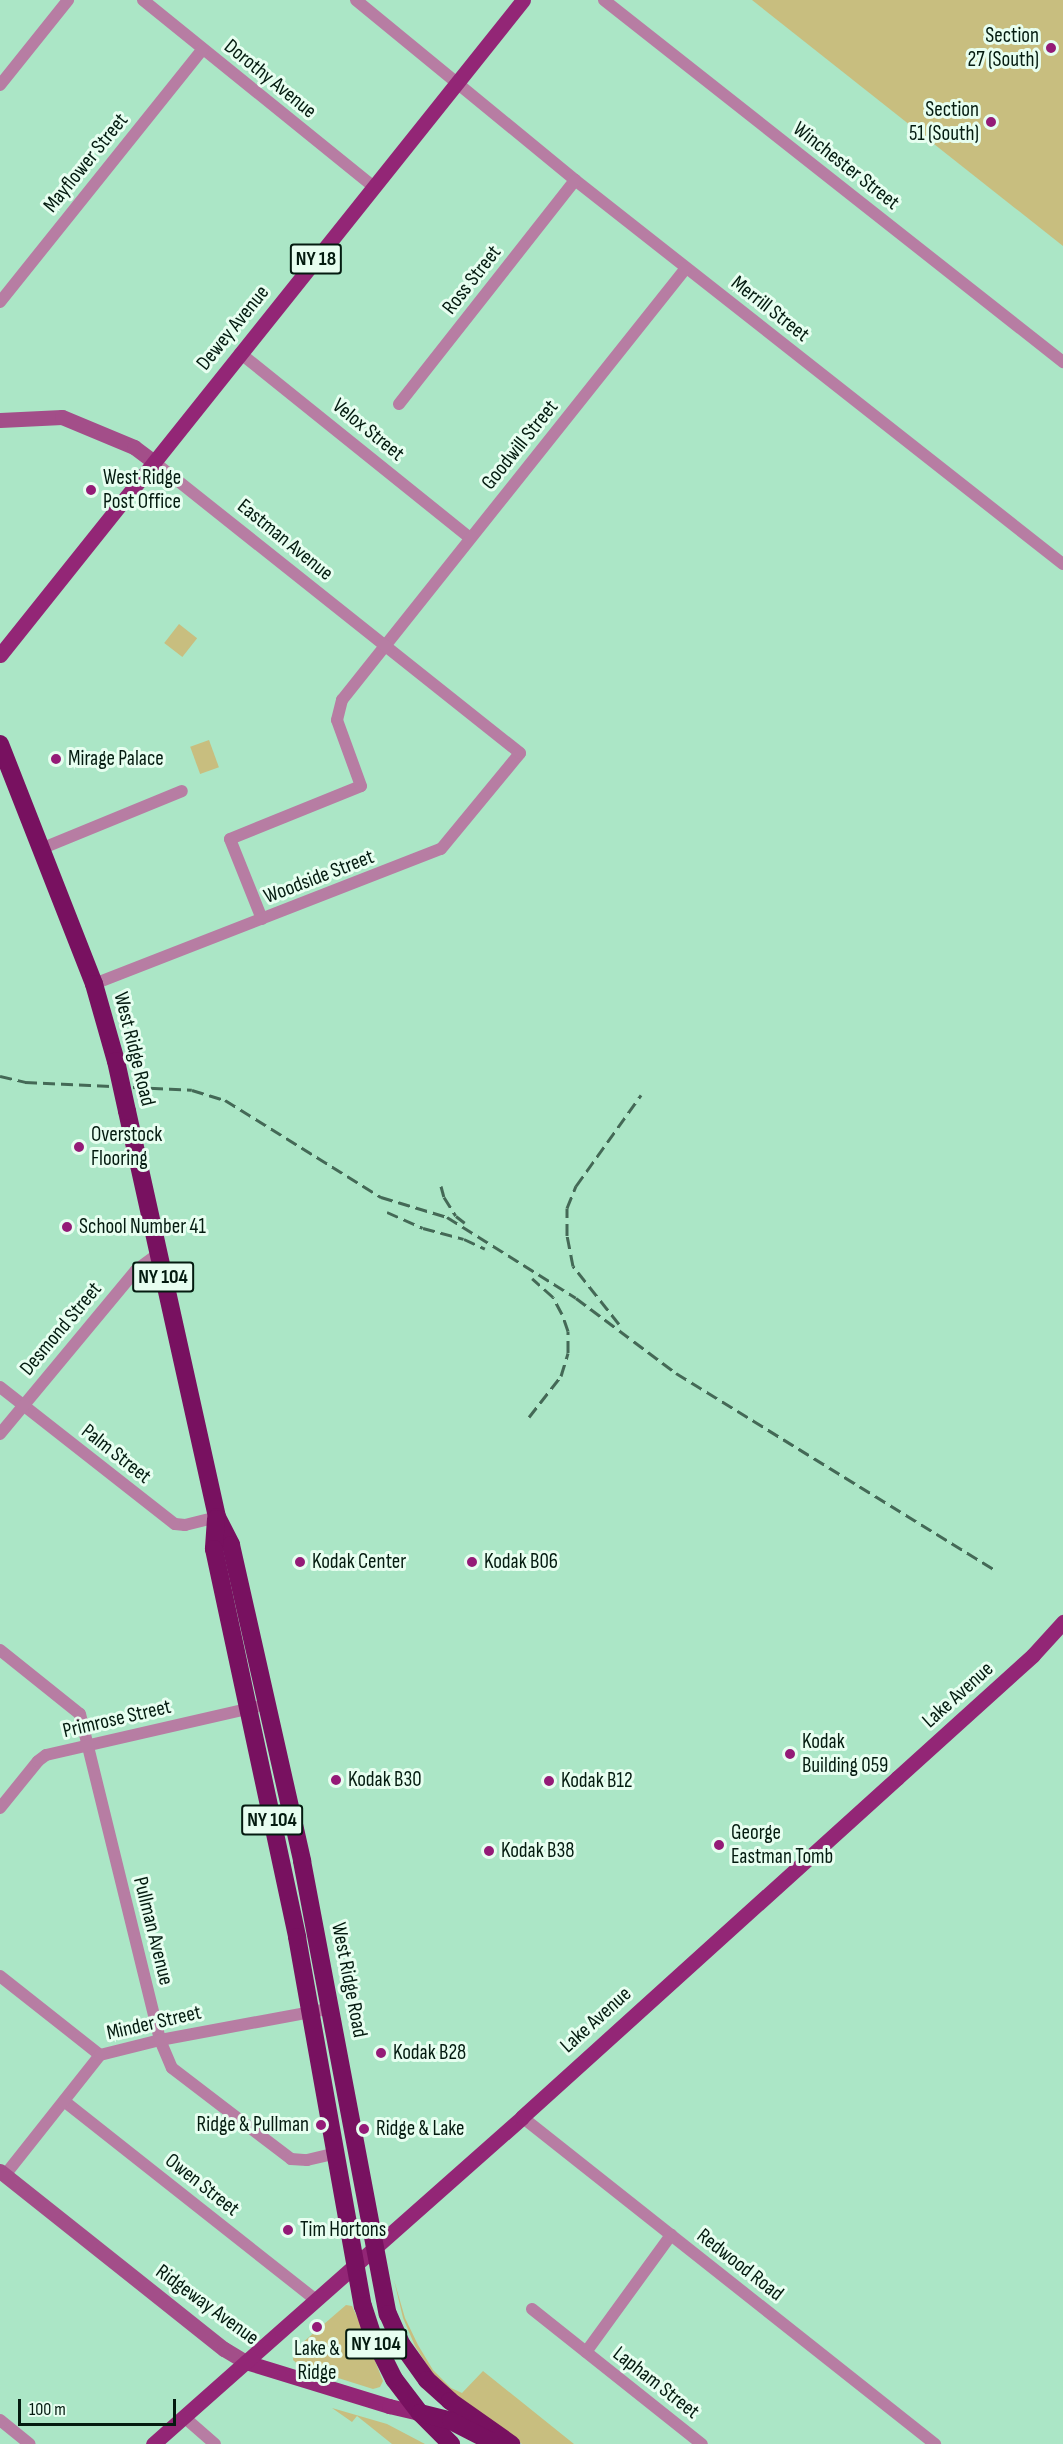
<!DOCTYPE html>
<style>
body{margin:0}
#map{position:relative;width:1063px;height:2444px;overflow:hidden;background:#abe6c6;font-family:"Sofia Sans Condensed",sans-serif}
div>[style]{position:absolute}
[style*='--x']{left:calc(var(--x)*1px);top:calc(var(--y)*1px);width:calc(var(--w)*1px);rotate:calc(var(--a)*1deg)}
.green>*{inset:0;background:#c8be7f;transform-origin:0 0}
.street>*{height:12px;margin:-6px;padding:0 6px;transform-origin:6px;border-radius:6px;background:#b77da3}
.secondary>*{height:15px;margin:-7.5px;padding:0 7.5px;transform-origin:7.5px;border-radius:7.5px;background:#a34e89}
.primary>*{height:15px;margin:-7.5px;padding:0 7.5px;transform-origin:7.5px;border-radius:7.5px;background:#932676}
.highway>*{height:18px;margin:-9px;padding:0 9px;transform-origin:9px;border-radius:9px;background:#781160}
.rail>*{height:3px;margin-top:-1.5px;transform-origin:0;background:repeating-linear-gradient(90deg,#446956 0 12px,transparent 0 18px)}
.highway-bridge>*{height:18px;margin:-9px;padding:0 9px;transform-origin:9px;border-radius:9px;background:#781160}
.dots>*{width:16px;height:16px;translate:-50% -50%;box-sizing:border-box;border:3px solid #e7fef0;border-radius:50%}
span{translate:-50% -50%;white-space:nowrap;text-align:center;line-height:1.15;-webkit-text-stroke:6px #e7fef0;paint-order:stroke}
.shield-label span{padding:2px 4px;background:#e7fef0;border:2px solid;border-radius:4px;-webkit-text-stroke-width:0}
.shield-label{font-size:20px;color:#041b10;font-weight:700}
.poi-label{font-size:21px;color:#041b10}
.right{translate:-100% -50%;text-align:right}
.left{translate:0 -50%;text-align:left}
.street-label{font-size:21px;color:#041b10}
.scale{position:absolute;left:18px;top:2399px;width:158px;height:27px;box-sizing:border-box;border:3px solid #041b10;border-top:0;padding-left:8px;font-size:18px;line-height:21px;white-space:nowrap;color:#041b10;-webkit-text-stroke:4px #e7fef0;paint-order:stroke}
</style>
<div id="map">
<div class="green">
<i style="clip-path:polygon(752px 0,1063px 0,1063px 246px)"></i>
<i style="left:179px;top:624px;width:23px;height:24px;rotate:38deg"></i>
<i style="left:209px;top:740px;width:29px;height:20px;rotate:70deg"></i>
<i style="clip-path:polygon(394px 2280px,405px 2318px,418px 2345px,433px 2370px,451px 2388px,462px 2393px,483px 2371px,574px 2444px,522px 2444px,456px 2400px,431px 2371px,415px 2346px,403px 2318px)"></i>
<i style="clip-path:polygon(346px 2305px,352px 2306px,359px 2321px,383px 2381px,380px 2387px,373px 2389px,300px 2366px,293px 2360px,294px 2350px)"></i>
<i style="clip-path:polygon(332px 2408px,387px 2424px,425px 2444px,392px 2444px,357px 2416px,352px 2422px)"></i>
</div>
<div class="street">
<i style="--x:143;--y:0;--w:297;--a:39"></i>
<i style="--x:356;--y:0;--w:283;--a:39.4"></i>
<i style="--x:575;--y:180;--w:621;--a:38.2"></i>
<i style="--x:604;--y:0;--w:585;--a:38.26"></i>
<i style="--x:0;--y:85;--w:109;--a:-51.3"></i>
<i style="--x:0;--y:302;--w:324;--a:-51.3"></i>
<i style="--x:240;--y:353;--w:295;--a:38.8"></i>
<i style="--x:399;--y:404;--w:285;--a:-51.8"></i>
<i style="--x:43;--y:848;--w:150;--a:-22.3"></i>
<i style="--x:262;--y:919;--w:86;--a:-111.8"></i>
<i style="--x:230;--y:839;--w:141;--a:-22"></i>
<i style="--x:361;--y:786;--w:70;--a:-110"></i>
<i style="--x:337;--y:720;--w:21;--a:-76"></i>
<i style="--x:342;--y:700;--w:552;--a:-51.47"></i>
<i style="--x:94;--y:984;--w:372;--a:-21.3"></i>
<i style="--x:441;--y:849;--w:124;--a:-50.5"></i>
<i style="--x:520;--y:753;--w:468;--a:-141.5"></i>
<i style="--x:0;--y:1387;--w:222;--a:38.1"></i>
<i style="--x:175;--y:1524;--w:10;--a:6"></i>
<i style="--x:185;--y:1525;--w:33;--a:-14"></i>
<i style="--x:0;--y:1434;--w:213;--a:-50.3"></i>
<i style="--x:136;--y:1270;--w:27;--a:-36"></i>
<i style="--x:0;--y:1650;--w:102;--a:38.7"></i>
<i style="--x:80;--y:1714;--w:336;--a:76.2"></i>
<i style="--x:160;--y:2040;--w:30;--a:67"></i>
<i style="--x:172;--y:2068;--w:150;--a:37.4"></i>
<i style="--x:291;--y:2159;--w:16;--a:4"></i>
<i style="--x:307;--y:2160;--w:28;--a:-13"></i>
<i style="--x:0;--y:1808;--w:60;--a:-51"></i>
<i style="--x:38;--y:1761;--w:10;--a:-37"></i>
<i style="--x:46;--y:1755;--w:215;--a:-12.9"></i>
<i style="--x:0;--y:1976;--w:127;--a:38.3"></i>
<i style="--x:64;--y:2101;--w:321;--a:38.3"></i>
<i style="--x:522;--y:2117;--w:527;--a:38.37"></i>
<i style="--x:5;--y:2175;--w:153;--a:-51.6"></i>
<i style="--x:100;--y:2055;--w:62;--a:-14"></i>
<i style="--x:160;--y:2040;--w:175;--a:-10.5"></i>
<i style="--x:532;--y:2309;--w:217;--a:38.5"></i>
<i style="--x:586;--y:2352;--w:145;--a:-54"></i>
<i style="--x:184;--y:2417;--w:41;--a:41.1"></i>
<i style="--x:0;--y:2420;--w:38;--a:39"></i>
</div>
<div class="secondary">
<i style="--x:0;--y:420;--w:62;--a:-2.8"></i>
<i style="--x:62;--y:417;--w:78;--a:22.6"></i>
<i style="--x:134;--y:447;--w:25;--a:37"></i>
<i style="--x:0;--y:2171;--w:286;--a:38.5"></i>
<i style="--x:224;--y:2349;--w:26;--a:31"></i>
</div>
<div class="primary">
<i style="--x:0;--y:655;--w:838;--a:-51.39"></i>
<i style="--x:246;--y:2362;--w:150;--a:17.1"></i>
<i style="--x:389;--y:2406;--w:32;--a:13"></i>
<i style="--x:153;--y:2444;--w:493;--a:-41.5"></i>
<i style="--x:522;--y:2117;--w:506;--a:-42.11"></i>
<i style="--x:897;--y:1778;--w:183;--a:-42.1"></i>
<i style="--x:1033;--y:1655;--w:45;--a:-47.7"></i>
</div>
<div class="highway">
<i style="--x:0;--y:744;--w:258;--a:68.6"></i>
<i style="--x:94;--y:984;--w:80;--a:74.1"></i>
<i style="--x:127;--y:1111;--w:416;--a:77.5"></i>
<i style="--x:217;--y:1517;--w:31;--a:63"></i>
<i style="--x:231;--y:1545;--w:324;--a:77.3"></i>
<i style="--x:302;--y:1861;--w:461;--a:79.3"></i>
<i style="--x:388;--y:2314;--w:34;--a:66"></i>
<i style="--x:402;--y:2345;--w:43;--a:54.5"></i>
<i style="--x:427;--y:2380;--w:31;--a:42"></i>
<i style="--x:450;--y:2401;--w:75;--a:35.2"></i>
<i style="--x:216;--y:1519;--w:30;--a:94"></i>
<i style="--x:214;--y:1549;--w:397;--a:77.9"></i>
<i style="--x:297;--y:1937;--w:375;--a:79.9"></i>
<i style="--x:363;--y:2306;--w:35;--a:72"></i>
<i style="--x:374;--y:2339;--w:45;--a:63.4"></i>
<i style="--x:394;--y:2379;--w:43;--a:52.6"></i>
<i style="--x:420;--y:2413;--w:44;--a:45"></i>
<i style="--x:420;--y:2413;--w:32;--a:14"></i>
<i style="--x:451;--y:2421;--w:44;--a:27.1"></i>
</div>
<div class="rail">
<i style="--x:0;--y:1076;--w:26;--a:13"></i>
<i style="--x:25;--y:1082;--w:167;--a:2.7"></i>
<i style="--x:192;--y:1090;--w:34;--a:17"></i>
<i style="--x:225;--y:1100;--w:184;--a:31.9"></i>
<i style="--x:381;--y:1197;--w:69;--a:16.9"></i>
<i style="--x:447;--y:1217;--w:152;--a:32.1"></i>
<i style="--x:576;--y:1298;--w:125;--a:36.9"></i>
<i style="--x:676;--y:1373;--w:376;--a:31.7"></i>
<i style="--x:441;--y:1186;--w:11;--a:75"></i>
<i style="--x:444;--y:1197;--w:22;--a:58"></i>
<i style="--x:456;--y:1216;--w:11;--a:38"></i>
<i style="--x:387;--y:1212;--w:39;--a:24"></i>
<i style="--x:423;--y:1228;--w:42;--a:15"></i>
<i style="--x:464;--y:1239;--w:23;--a:25"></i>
<i style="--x:619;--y:1324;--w:74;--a:-128.4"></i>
<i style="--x:573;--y:1266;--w:31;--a:-101"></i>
<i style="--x:567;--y:1236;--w:28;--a:-90"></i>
<i style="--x:567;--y:1208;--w:24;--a:-68"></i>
<i style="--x:576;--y:1186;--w:112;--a:-54.5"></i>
<i style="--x:529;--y:1417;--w:52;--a:-52"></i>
<i style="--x:561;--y:1376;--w:24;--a:-73"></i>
<i style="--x:568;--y:1353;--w:22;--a:-90"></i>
<i style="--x:568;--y:1331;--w:18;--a:-109"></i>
<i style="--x:562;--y:1314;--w:19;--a:-118"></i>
<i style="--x:553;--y:1297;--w:28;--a:-138"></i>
</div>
<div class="highway-bridge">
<i style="--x:116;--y:1061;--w:51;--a:77.6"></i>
</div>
<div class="dots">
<i style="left:1051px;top:48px;background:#941b77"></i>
<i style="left:991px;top:122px;background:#941b77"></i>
<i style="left:91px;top:490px;background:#941b77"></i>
<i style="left:56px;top:759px;background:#941b77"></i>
<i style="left:79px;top:1147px;background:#941b77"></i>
<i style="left:67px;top:1227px;background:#941b77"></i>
<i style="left:300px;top:1562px;background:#941b77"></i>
<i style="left:472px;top:1562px;background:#941b77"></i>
<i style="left:790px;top:1754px;background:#941b77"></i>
<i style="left:336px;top:1780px;background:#941b77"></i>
<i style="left:549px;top:1781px;background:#941b77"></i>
<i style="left:719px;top:1845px;background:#941b77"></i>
<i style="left:489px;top:1851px;background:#941b77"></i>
<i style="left:381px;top:2053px;background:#941b77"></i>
<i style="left:321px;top:2125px;background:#941b77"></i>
<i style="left:364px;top:2129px;background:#941b77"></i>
<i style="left:288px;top:2230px;background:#941b77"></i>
<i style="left:317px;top:2327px;background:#941b77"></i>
</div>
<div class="shield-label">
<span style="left:316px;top:259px">NY 18</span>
<span style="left:163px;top:1277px">NY 104</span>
<span style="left:272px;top:1820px">NY 104</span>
<span style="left:376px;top:2344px">NY 104</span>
</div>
<div class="poi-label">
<span class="right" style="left:1039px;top:48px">Section<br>27 (South)</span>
<span class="right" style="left:979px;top:122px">Section<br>51 (South)</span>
<span class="left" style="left:103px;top:490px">West Ridge<br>Post Office</span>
<span class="left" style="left:68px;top:759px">Mirage Palace</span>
<span class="left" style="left:91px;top:1147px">Overstock<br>Flooring</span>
<span class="left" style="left:79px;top:1227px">School Number 41</span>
<span class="left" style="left:312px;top:1562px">Kodak Center</span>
<span class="left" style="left:484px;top:1562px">Kodak B06</span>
<span class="left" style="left:802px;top:1754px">Kodak<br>Building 059</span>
<span class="left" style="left:348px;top:1780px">Kodak B30</span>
<span class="left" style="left:561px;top:1781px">Kodak B12</span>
<span class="left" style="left:731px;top:1845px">George<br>Eastman Tomb</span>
<span class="left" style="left:501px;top:1851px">Kodak B38</span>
<span class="left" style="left:393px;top:2053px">Kodak B28</span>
<span class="right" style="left:309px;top:2125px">Ridge &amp; Pullman</span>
<span class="left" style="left:376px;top:2129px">Ridge &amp; Lake</span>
<span class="left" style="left:300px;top:2230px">Tim Hortons</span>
<span style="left:317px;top:2361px">Lake &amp;<br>Ridge</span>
</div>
<div class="street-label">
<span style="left:270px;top:79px;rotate:39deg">Dorothy Avenue</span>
<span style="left:86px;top:163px;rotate:-51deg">Mayflower Street</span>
<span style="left:846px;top:166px;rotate:38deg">Winchester Street</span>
<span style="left:472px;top:280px;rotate:-52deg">Ross Street</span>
<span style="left:770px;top:309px;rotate:38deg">Merrill Street</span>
<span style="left:233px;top:328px;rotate:-51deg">Dewey Avenue</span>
<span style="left:368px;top:430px;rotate:39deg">Velox Street</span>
<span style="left:520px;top:445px;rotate:-51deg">Goodwill Street</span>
<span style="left:285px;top:540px;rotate:39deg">Eastman Avenue</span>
<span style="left:319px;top:877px;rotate:-21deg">Woodside Street</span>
<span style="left:134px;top:1049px;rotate:76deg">West Ridge Road</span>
<span style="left:61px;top:1329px;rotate:-50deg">Desmond Street</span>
<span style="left:116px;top:1454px;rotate:38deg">Palm Street</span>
<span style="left:958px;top:1695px;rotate:-42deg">Lake Avenue</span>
<span style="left:117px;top:1719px;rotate:-13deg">Primrose Street</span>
<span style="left:153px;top:1931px;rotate:76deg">Pullman Avenue</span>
<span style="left:349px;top:1980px;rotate:79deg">West Ridge Road</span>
<span style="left:596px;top:2020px;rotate:-42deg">Lake Avenue</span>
<span style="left:154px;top:2023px;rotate:-13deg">Minder Street</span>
<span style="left:202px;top:2185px;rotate:38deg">Owen Street</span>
<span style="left:740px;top:2265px;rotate:38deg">Redwood Road</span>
<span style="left:207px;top:2305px;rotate:36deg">Ridgeway Avenue</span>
<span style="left:656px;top:2383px;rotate:38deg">Lapham Street</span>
</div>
<div class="scale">100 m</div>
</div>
